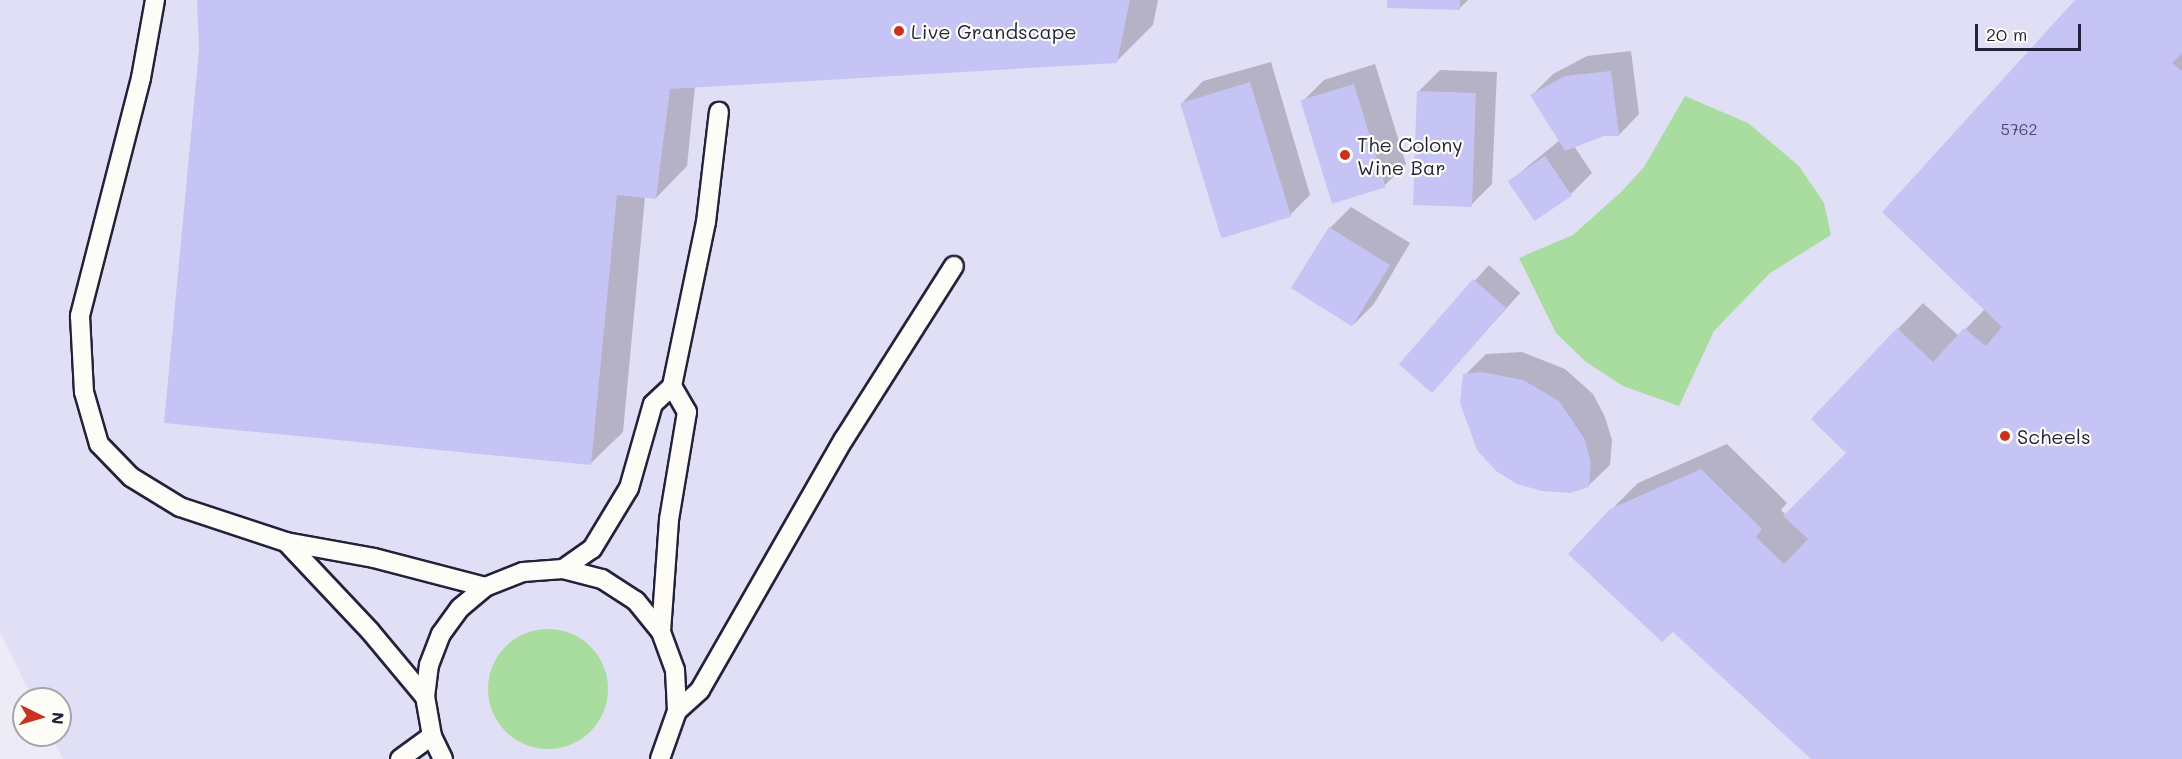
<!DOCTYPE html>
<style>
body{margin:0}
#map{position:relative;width:2182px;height:759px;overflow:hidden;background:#ecebf6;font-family:Mali,sans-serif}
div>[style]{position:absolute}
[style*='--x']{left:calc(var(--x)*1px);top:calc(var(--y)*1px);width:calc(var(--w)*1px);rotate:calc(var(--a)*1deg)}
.built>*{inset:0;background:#e1dff6}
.green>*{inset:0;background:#a9dd9f}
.round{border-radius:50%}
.shadow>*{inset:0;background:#0003;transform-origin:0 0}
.building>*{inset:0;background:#c6c3f5;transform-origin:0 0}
.roads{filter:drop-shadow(2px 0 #22223b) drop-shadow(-2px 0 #22223b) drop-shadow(0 2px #22223b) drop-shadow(0 -2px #22223b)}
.service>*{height:18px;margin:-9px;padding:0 9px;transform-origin:9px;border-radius:9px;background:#fdfcf7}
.dots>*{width:16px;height:16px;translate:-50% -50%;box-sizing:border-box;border:3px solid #fdfcf7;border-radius:50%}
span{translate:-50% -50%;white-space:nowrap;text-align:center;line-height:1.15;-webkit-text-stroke:4.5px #fdfcf7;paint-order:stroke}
.number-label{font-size:16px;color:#4b4a6a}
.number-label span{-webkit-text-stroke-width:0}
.poi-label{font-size:20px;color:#22223b}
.left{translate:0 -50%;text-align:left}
.north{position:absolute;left:12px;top:687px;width:60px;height:60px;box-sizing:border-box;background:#fdfcf7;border:2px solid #a5a5ac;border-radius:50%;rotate:95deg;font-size:16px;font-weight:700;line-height:24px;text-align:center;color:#22223b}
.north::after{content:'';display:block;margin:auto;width:21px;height:27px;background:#c8321e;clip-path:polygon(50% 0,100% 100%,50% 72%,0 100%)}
.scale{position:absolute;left:1975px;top:24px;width:106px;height:27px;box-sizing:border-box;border:3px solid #22223b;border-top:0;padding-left:8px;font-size:18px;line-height:21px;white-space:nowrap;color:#22223b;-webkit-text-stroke:4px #fdfcf7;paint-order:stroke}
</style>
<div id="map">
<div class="built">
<i style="clip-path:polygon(0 0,2182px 0,2182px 759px,63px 759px,51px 735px,60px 735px,60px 699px,33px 699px,0 632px)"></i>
</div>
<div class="green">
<i style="clip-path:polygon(1685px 96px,1748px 123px,1799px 166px,1824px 203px,1831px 235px,1770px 273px,1714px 331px,1679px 406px,1623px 386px,1586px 362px,1556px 333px,1519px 258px,1573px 235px,1621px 192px,1644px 167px)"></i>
<i class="round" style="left:488px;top:629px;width:120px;height:120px"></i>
</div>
<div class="shadow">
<i style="clip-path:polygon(198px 0,1158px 0,1153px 25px,1117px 61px,695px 86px,687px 166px,656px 198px,645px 197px,623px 432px,591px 463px,201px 49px)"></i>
<i style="clip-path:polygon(1389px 0,1468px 0,1459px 9px)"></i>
<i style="clip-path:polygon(2077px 0,2182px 0,2182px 759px,1812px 759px,1611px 510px,1638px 483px,1727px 444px,1787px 503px,1781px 510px,1786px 515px,1848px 453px,1898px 329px,1923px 303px,1959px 336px,1985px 309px)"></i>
<i style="clip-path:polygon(1631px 51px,1639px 114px,1619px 135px,1604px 135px,1574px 146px,1592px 173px,1571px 194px,1510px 181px,1560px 140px,1532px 95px,1553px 74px,1587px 56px)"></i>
<i style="clip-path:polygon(1271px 62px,1310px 195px,1289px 216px,1182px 103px,1203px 81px)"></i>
<i style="clip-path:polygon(1375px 64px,1406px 164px,1385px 185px,1303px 101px,1324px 80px)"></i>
<i style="clip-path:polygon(1440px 70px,1497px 72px,1492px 184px,1471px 205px,1419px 91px)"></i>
<i style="clip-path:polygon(1351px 207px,1410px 243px,1374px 304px,1353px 325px,1330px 228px)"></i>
<i style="left:1489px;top:265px;width:42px;height:133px;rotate:42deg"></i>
<i style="clip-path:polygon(1522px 352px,1565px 369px,1593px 394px,1605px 417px,1612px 440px,1610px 465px,1588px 486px,1465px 375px,1486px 354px)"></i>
</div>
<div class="building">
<i style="clip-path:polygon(197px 0,1130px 0,1117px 63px,670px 89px,656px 199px,617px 195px,591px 465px,164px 423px,199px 49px)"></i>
<i style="clip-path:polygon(1387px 0,1460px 0,1460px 10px,1387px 8px)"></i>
<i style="clip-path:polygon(2075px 0,2182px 0,2182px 53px,2172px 63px,2182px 71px,2182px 759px,1811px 759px,1673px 632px,1662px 642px,1568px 554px,1610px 509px,1701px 469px,1762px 529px,1756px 537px,1784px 564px,1808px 539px,1783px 516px,1846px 453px,1811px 419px,1897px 328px,1933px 362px,1964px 328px,1986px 346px,2002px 327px,1882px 212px)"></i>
<i style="clip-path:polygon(1611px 71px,1619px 136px,1604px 136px,1565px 151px,1530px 95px,1565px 76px)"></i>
<i style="left:1250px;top:82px;width:141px;height:73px;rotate:73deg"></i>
<i style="left:1354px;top:84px;width:108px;height:56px;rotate:73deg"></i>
<i style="left:1417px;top:91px;width:59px;height:114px;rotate:2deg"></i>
<i style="left:1545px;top:156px;width:48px;height:45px;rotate:56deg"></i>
<i style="left:1329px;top:227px;width:72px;height:72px;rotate:32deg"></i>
<i style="left:1473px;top:279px;width:44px;height:113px;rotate:41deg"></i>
<i style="clip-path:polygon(1481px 372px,1523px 380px,1559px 401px,1584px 438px,1591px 462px,1589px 487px,1570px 493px,1542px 491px,1517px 484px,1496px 471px,1477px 450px,1460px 403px,1463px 374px)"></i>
</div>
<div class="roads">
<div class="service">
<i style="--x:155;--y:0;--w:79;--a:100.2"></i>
<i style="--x:141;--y:78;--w:246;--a:104.4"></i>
<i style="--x:80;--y:316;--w:76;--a:87"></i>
<i style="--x:84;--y:392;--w:54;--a:73.9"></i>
<i style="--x:99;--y:444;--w:46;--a:45.9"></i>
<i style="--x:131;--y:477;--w:57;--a:31.5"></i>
<i style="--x:180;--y:507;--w:112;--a:18.3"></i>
<i style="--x:672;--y:386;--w:167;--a:-78.3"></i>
<i style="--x:706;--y:222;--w:111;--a:-83.3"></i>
<i style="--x:563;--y:569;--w:35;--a:-35"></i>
<i style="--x:592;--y:549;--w:71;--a:-58.8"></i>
<i style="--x:629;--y:488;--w:87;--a:-74.1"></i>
<i style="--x:653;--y:404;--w:26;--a:-43"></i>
<i style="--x:672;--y:386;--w:30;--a:60"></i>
<i style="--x:687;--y:412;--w:109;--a:99.5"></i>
<i style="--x:669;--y:520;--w:112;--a:94.1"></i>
<i style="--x:425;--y:697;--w:86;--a:-129.8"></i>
<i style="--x:370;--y:631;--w:122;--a:-133.3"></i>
<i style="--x:286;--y:542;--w:89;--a:10.3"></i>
<i style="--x:374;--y:558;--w:115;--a:14.6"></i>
<i style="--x:677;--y:711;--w:31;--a:-42"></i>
<i style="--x:700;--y:690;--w:289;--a:-60.2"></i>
<i style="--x:844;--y:439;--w:205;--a:-57.6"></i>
<i style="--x:400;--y:759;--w:39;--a:-36"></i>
<i style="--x:443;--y:759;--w:25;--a:-116"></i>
<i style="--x:432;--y:736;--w:40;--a:-100"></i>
<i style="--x:425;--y:697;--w:32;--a:-83"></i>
<i style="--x:429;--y:665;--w:33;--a:-69"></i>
<i style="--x:441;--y:634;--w:32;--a:-54"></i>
<i style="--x:460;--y:608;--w:33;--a:-40"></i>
<i style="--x:485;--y:587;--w:41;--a:-21.5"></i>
<i style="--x:523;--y:572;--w:40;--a:-4.3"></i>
<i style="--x:563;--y:569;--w:40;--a:14.4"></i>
<i style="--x:602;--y:579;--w:40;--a:32.9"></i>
<i style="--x:636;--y:601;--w:40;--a:51"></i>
<i style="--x:661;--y:632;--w:40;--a:69.8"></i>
<i style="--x:675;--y:670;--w:41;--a:87.2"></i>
<i style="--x:677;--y:711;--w:51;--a:109.5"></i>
</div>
</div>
<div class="dots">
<i style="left:899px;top:31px;background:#c8321e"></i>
<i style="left:1345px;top:155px;background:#c8321e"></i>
<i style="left:2005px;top:436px;background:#c8321e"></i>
</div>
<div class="number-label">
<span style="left:2019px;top:129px">5762</span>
</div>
<div class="poi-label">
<span class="left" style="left:911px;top:31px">Live Grandscape</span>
<span class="left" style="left:1357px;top:156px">The Colony<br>Wine Bar</span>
<span class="left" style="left:2017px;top:436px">Scheels</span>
</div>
<div class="north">N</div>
<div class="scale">20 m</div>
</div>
